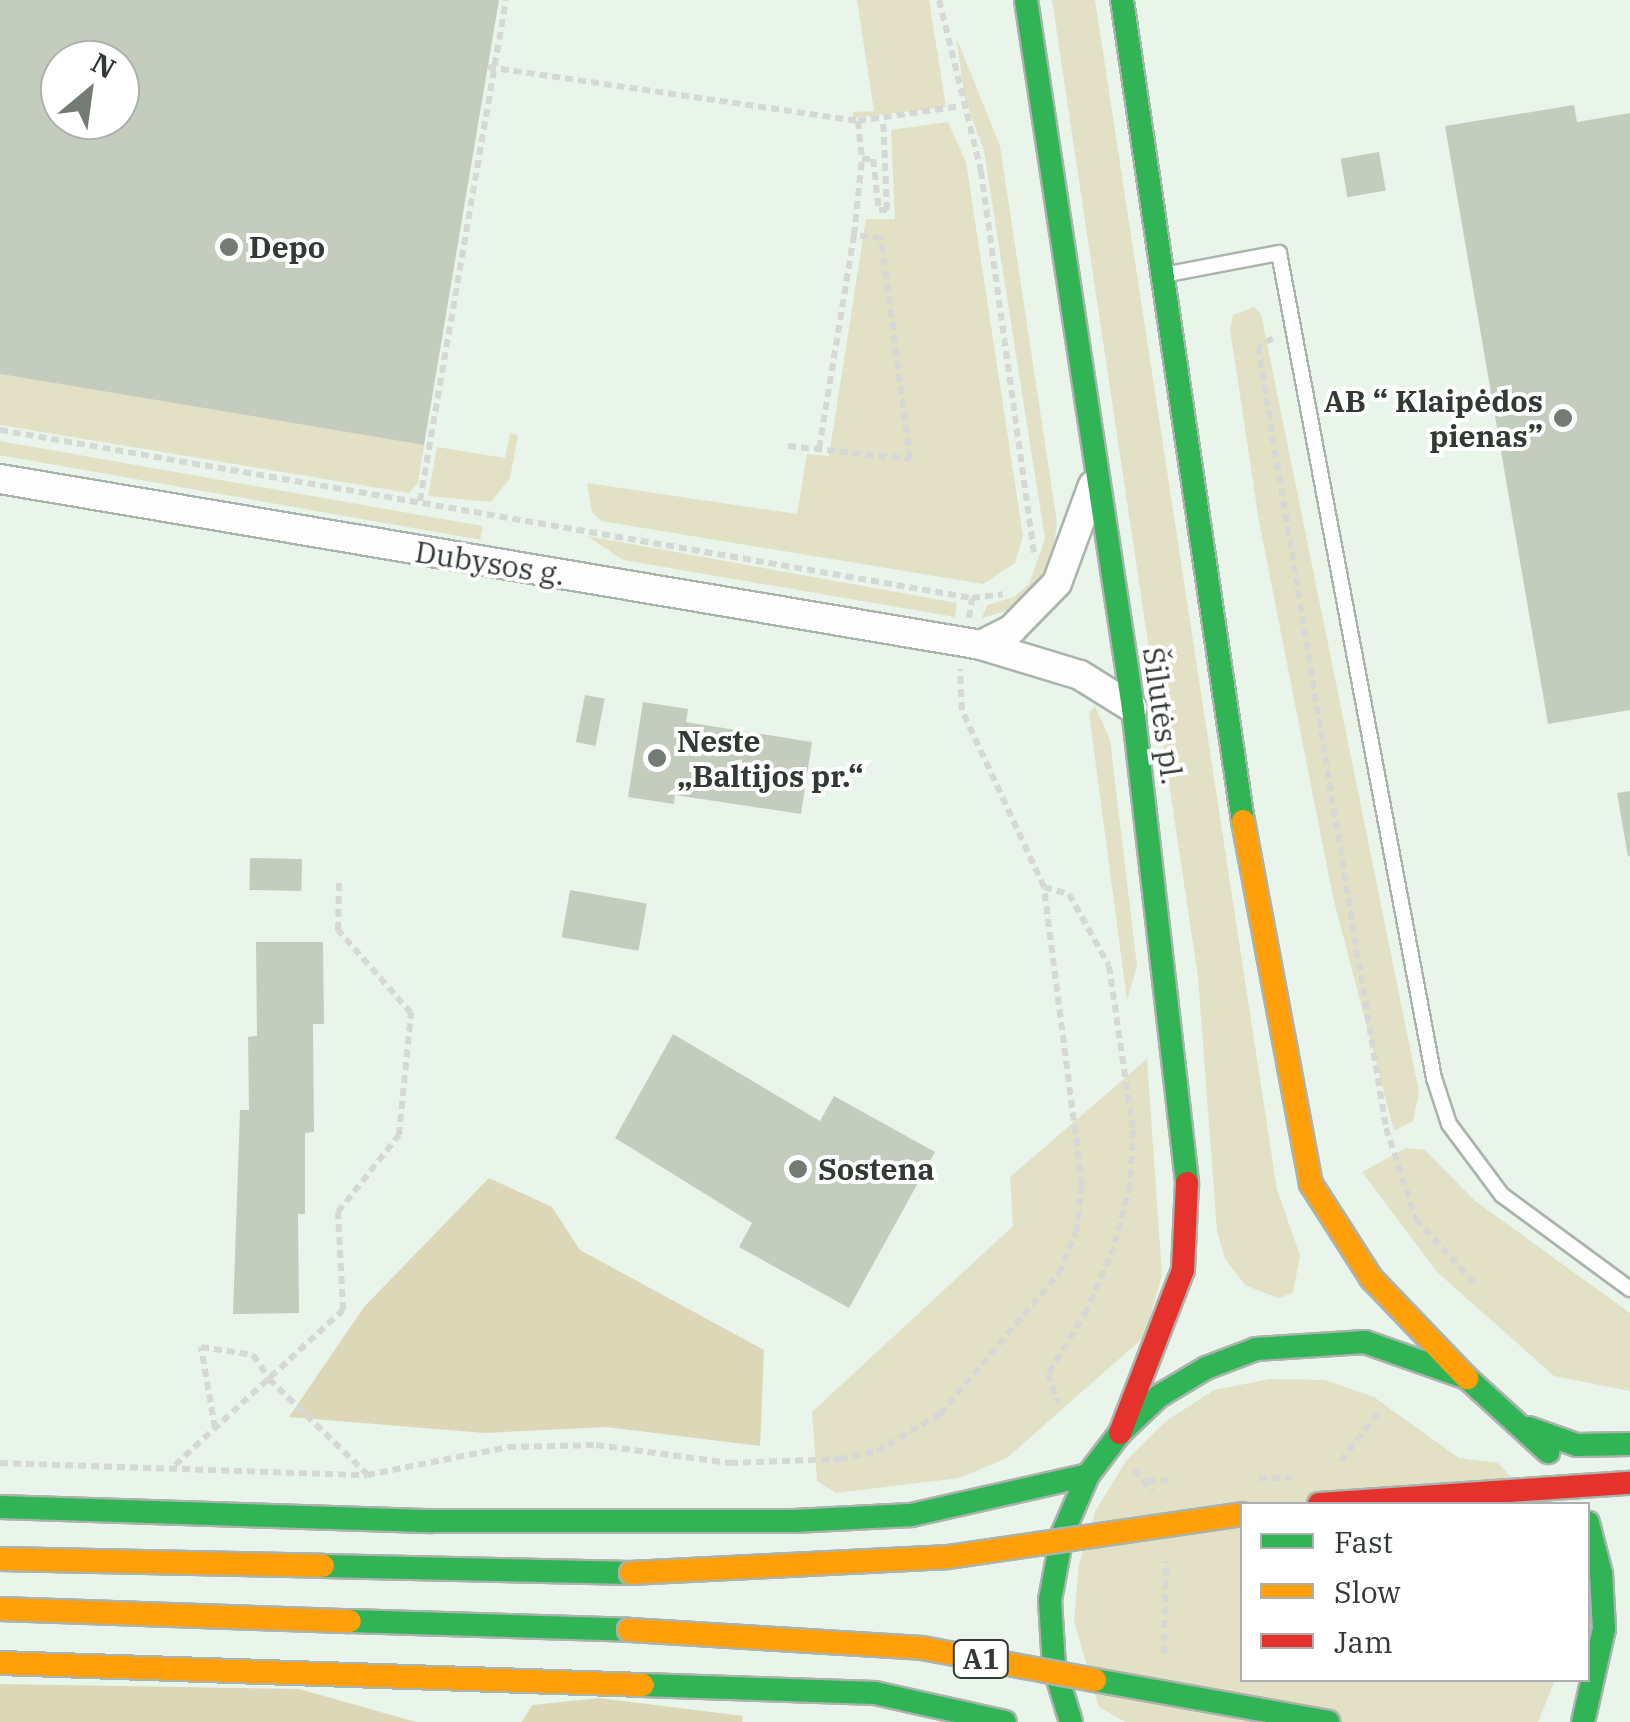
<!DOCTYPE html>
<meta charset="utf-8">
<style>
body{margin:0}
#map{position:relative;width:1630px;height:1722px;overflow:hidden;background:#e9f4eb;font-family:"IBM Plex Serif",serif}
div>[style]{position:absolute}
[style*='--x']{left:calc(var(--x)*1px);top:calc(var(--y)*1px);width:calc(var(--w)*1px);rotate:calc(var(--a)*1deg)}
.green>*{inset:0;background:#e2e1c6;transform-origin:0 0}
.forest>*{inset:0;background:#dcd8b7}
.building>*{inset:0;background:#c4ccbe;transform-origin:0 0}
.path>*{height:6px;margin-top:-3px;transform-origin:0;background:repeating-linear-gradient(90deg,#d5d8d5 0 8px,transparent 0 13px)}
.roads{filter:drop-shadow(2px 0 #abb3ad) drop-shadow(-2px 0 #abb3ad) drop-shadow(0 2px #abb3ad) drop-shadow(0 -2px #abb3ad)}
.lane>*{height:14px;margin:-7px;padding:0 7px;transform-origin:7px;border-radius:7px;background:#fcfdfc}
.street>*{height:28px;margin:-14px;padding:0 14px;transform-origin:14px;border-radius:14px;background:#fcfdfc}
.fast>*{height:22px;margin:-11px;padding:0 11px;transform-origin:11px;border-radius:11px;background:#30b455}
.slow>*{height:22px;margin:-11px;padding:0 11px;transform-origin:11px;border-radius:11px;background:#ff9f0a}
.jam>*{height:22px;margin:-11px;padding:0 11px;transform-origin:11px;border-radius:11px;background:#e5322d}
.bridges{filter:drop-shadow(2px 0 #abb3ad) drop-shadow(-2px 0 #abb3ad) drop-shadow(0 2px #abb3ad) drop-shadow(0 -2px #abb3ad)}
.fast-bridge>*{height:22px;margin:-11px;padding:0 11px;transform-origin:11px;border-radius:11px;background:#30b455}
.slow-bridge>*{height:22px;margin:-11px;padding:0 11px;transform-origin:11px;border-radius:11px;background:#ff9f0a}
.jam-bridge>*{height:22px;margin:-11px;padding:0 11px;transform-origin:11px;border-radius:11px;background:#e5322d}
.dots>*{width:28px;height:28px;translate:-50% -50%;box-sizing:border-box;border:5px solid #fff;border-radius:50%}
span{translate:-50% -50%;white-space:nowrap;text-align:center;line-height:1.15;-webkit-text-stroke:8px #fff;paint-order:stroke}
.shield-label span{padding:2px 8px;background:#fff;border:2px solid;border-radius:8px;-webkit-text-stroke-width:0}
.shield-label{font-size:28px;color:#333a34;font-weight:700}
.poi-label{font-size:30px;color:#333a34;font-weight:700}
.left{translate:0 -50%;text-align:left}
.right{translate:-100% -50%;text-align:right}
.street-label{font-size:30px;color:#333a34}
.legend{position:absolute;left:1240px;top:1502px;width:350px;height:180px;box-sizing:border-box;background:#fff;border:2px solid #adb0ae;margin:0;padding:12px 18px;list-style:none;font-size:30px;color:#333a34}
.legend li{display:flex;align-items:center;gap:20px;height:50px}
.legend b{width:50px;border:2px solid #adb0ae}
.north{position:absolute;left:40px;top:40px;width:100px;height:100px;box-sizing:border-box;background:#fff;border:2px solid #adb0ae;border-radius:50%;rotate:29deg;font-size:28px;font-weight:700;line-height:40px;text-align:center;color:#333a34}
.north::after{content:'';display:block;margin:auto;width:35px;height:45px;background:#737b74;clip-path:polygon(50% 0,100% 100%,50% 72%,0 100%)}
</style>
<div id="map">
<div class="green">
<i style="clip-path:polygon(857px 0,929px 0,946px 107px,853px 118px,853px 112px,874px 111px)"></i>
<i style="clip-path:polygon(1052px 0,1095px 0,1277px 1190px,1300px 1255px,1293px 1293px,1278px 1298px,1245px 1285px,1225px 1259px,1217px 1231px,1198px 977px)"></i>
<i style="clip-path:polygon(956px 37px,1000px 146px,1057px 523px,1050px 574px,1020px 607px,982px 618px,987px 605px,1014px 597px,1029px 584px,1045px 539px,984px 151px,965px 99px)"></i>
<i style="clip-path:polygon(948px 122px,966px 162px,1023px 536px,1015px 563px,983px 584px,601px 521px,592px 512px,587px 483px,797px 514px,807px 454px,829px 456px,866px 219px,895px 219px,891px 130px)"></i>
<i style="clip-path:polygon(1254px 307px,1261px 314px,1419px 1092px,1413px 1121px,1394px 1131px,1333px 897px,1259px 521px,1230px 329px,1233px 315px)"></i>
<i style="clip-path:polygon(0 374px,424px 445px,418px 483px,409px 493px,0 425px)"></i>
<i style="clip-path:polygon(510px 433px,518px 435px,510px 478px,491px 502px,428px 496px,437px 447px,505px 458px)"></i>
<i style="left:0;top:441px;width:490px;height:14px;rotate:10deg"></i>
<i style="clip-path:polygon(587px 536px,957px 603px,955px 617px,623px 560px)"></i>
<i style="clip-path:polygon(1095px 706px,1110px 740px,1137px 966px,1127px 1000px,1089px 713px)"></i>
<i style="clip-path:polygon(1147px 1059px,1162px 1275px,1144px 1337px,1007px 1458px,959px 1478px,836px 1493px,817px 1481px,812px 1412px,1013px 1226px,1010px 1177px)"></i>
<i style="clip-path:polygon(1406px 1148px,1425px 1150px,1474px 1200px,1630px 1313px,1630px 1391px,1554px 1376px,1437px 1272px,1362px 1172px)"></i>
<i style="clip-path:polygon(1270px 1379px,1325px 1380px,1374px 1397px,1459px 1458px,1498px 1463px,1536px 1504px,1242px 1504px,1242px 1680px,1555px 1680px,1538px 1722px,1125px 1722px,1099px 1707px,1074px 1621px,1079px 1564px,1096px 1510px,1126px 1461px,1166px 1421px,1214px 1390px)"></i>
</div>
<div class="forest">
<i style="clip-path:polygon(489px 1178px,552px 1207px,580px 1250px,764px 1350px,760px 1446px,606px 1427px,485px 1433px,289px 1417px,364px 1307px)"></i>
<i style="clip-path:polygon(0 1684px,299px 1689px,416px 1722px,0 1722px)"></i>
<i style="clip-path:polygon(599px 1698px,743px 1716px,742px 1722px,522px 1722px,532px 1705px)"></i>
</div>
<div class="building">
<i style="clip-path:polygon(evenodd,0 0,499px 0,424px 445px,0 374px,0 0,60px 60px,120px 60px,120px 120px,60px 120px,60px 60px)"></i>
<i style="clip-path:polygon(1574px 105px,1577px 122px,1630px 113px,1630px 710px,1548px 724px,1445px 126px)"></i>
<i style="left:1379px;top:152px;width:39px;height:39px;rotate:80deg"></i>
<i style="left:585px;top:695px;width:20px;height:48px;rotate:11deg"></i>
<i style="clip-path:polygon(643px 702px,688px 709px,686px 722px,812px 742px,801px 814px,675px 795px,674px 804px,628px 797px)"></i>
<i style="clip-path:polygon(1630px 791px,1630px 856px,1628px 857px,1617px 793px)"></i>
<i style="left:250px;top:858px;width:52px;height:32px;rotate:1deg"></i>
<i style="left:570px;top:890px;width:78px;height:48px;rotate:10deg"></i>
<i style="clip-path:polygon(256px 942px,323px 942px,324px 1024px,313px 1024px,314px 1132px,305px 1133px,305px 1214px,298px 1214px,299px 1313px,233px 1314px,240px 1110px,249px 1110px,248px 1037px,257px 1036px)"></i>
<i style="clip-path:polygon(673px 1034px,820px 1121px,834px 1096px,935px 1152px,849px 1308px,739px 1247px,752px 1223px,615px 1138px)"></i>
</div>
<div class="path">
<i style="--x:939;--y:0;--w:176;--a:76.2"></i>
<i style="--x:981;--y:171;--w:387;--a:82.1"></i>
<i style="--x:488;--y:67;--w:374;--a:8.3"></i>
<i style="--x:858;--y:121;--w:104;--a:-8.3"></i>
<i style="--x:858;--y:121;--w:38;--a:84"></i>
<i style="--x:862;--y:159;--w:11;--a:0"></i>
<i style="--x:873;--y:159;--w:51;--a:83.3"></i>
<i style="--x:879;--y:210;--w:8;--a:0"></i>
<i style="--x:887;--y:210;--w:90;--a:-92.5"></i>
<i style="--x:854;--y:235;--w:76;--a:-84"></i>
<i style="--x:1273;--y:338;--w:17;--a:149"></i>
<i style="--x:1258;--y:347;--w:791;--a:80.69"></i>
<i style="--x:1386;--y:1128;--w:96;--a:71.8"></i>
<i style="--x:1416;--y:1219;--w:89;--a:47.7"></i>
<i style="--x:0;--y:430;--w:986;--a:9.81"></i>
<i style="--x:972;--y:598;--w:31;--a:-7"></i>
<i style="--x:788;--y:446;--w:123;--a:6.1"></i>
<i style="--x:910;--y:459;--w:223;--a:-97.5"></i>
<i style="--x:881;--y:238;--w:27;--a:-174"></i>
<i style="--x:854;--y:235;--w:217;--a:99.3"></i>
<i style="--x:420;--y:501;--w:508;--a:-80.26"></i>
<i style="--x:969;--y:618;--w:20;--a:-81"></i>
<i style="--x:1044;--y:887;--w:26;--a:16"></i>
<i style="--x:1069;--y:894;--w:82;--a:60.9"></i>
<i style="--x:1109;--y:966;--w:166;--a:81.7"></i>
<i style="--x:1133;--y:1130;--w:55;--a:93.1"></i>
<i style="--x:1130;--y:1185;--w:64;--a:104.5"></i>
<i style="--x:1114;--y:1247;--w:69;--a:113.2"></i>
<i style="--x:1087;--y:1310;--w:75;--a:121.4"></i>
<i style="--x:1048;--y:1374;--w:32;--a:70"></i>
<i style="--x:215;--y:1428;--w:82;--a:-99.8"></i>
<i style="--x:201;--y:1347;--w:53;--a:8.7"></i>
<i style="--x:253;--y:1355;--w:29;--a:56"></i>
<i style="--x:269;--y:1379;--w:136;--a:44.1"></i>
<i style="--x:1341;--y:1461;--w:61;--a:-52.4"></i>
<i style="--x:0;--y:1463;--w:367;--a:1.9"></i>
<i style="--x:367;--y:1475;--w:144;--a:-11.2"></i>
<i style="--x:508;--y:1447;--w:88;--a:-1.3"></i>
<i style="--x:596;--y:1445;--w:135;--a:7.7"></i>
<i style="--x:730;--y:1463;--w:110;--a:-2.1"></i>
<i style="--x:840;--y:1459;--w:38;--a:-12"></i>
<i style="--x:877;--y:1451;--w:73;--a:-30.4"></i>
<i style="--x:940;--y:1414;--w:185;--a:-49.8"></i>
<i style="--x:1059;--y:1273;--w:44;--a:-67.5"></i>
<i style="--x:1076;--y:1232;--w:47;--a:-82.7"></i>
<i style="--x:1082;--y:1185;--w:300;--a:-97.3"></i>
<i style="--x:1044;--y:887;--w:195;--a:-114.9"></i>
<i style="--x:962;--y:710;--w:41;--a:-92.8"></i>
<i style="--x:175;--y:1465;--w:229;--a:-42.7"></i>
<i style="--x:343;--y:1310;--w:98;--a:-92.9"></i>
<i style="--x:338;--y:1212;--w:98;--a:-51.6"></i>
<i style="--x:399;--y:1135;--w:123;--a:-84.4"></i>
<i style="--x:411;--y:1013;--w:111;--a:-131.3"></i>
<i style="--x:338;--y:930;--w:51;--a:-88.9"></i>
<i style="--x:1134;--y:1470;--w:28;--a:49"></i>
<i style="--x:1259;--y:1478;--w:33;--a:0"></i>
<i style="--x:1148;--y:1481;--w:24;--a:-2"></i>
<i style="--x:1164;--y:1654;--w:93;--a:-88.8"></i>
</div>
<div class="roads">
<div class="lane">
<i style="--x:1168;--y:274;--w:113;--a:-10.7"></i>
<i style="--x:1279;--y:253;--w:839;--a:79.36"></i>
<i style="--x:1434;--y:1078;--w:48;--a:71.9"></i>
<i style="--x:1449;--y:1124;--w:89;--a:53.3"></i>
<i style="--x:1502;--y:1195;--w:159;--a:36.3"></i>
</div>
<div class="street">
<i style="--x:0;--y:479;--w:995;--a:9.6"></i>
<i style="--x:981;--y:645;--w:103;--a:16.9"></i>
<i style="--x:1080;--y:675;--w:62;--a:31.9"></i>
<i style="--x:981;--y:645;--w:35;--a:-27"></i>
<i style="--x:1012;--y:629;--w:64;--a:-45.6"></i>
<i style="--x:1057;--y:583;--w:104;--a:-69.8"></i>
</div>
<div class="fast">
<i style="--x:1026;--y:0;--w:716;--a:81.41"></i>
<i style="--x:1133;--y:708;--w:478;--a:83.5"></i>
<i style="--x:1122;--y:0;--w:830;--a:81.62"></i>
<i style="--x:1529;--y:1428;--w:51;--a:19.5"></i>
<i style="--x:1577;--y:1445;--w:53;--a:-1.1"></i>
<i style="--x:0;--y:1507;--w:432;--a:1.9"></i>
<i style="--x:432;--y:1521;--w:362;--a:0"></i>
<i style="--x:794;--y:1521;--w:117;--a:-2.9"></i>
<i style="--x:911;--y:1515;--w:181;--a:-12.7"></i>
<i style="--x:323;--y:1566;--w:308;--a:1.3"></i>
<i style="--x:350;--y:1621;--w:279;--a:1.8"></i>
<i style="--x:643;--y:1685;--w:232;--a:2"></i>
<i style="--x:875;--y:1693;--w:133;--a:12.6"></i>
<i style="--x:1071;--y:1722;--w:59;--a:-106.9"></i>
<i style="--x:1054;--y:1666;--w:66;--a:-93.5"></i>
<i style="--x:1050;--y:1600;--w:66;--a:-79.5"></i>
<i style="--x:1062;--y:1535;--w:65;--a:-66.6"></i>
<i style="--x:1088;--y:1475;--w:53;--a:-52.7"></i>
<i style="--x:1120;--y:1433;--w:54;--a:-43.5"></i>
<i style="--x:1159;--y:1396;--w:55;--a:-30.8"></i>
<i style="--x:1206;--y:1368;--w:53;--a:-20.8"></i>
<i style="--x:1256;--y:1349;--w:109;--a:-3.7"></i>
<i style="--x:1365;--y:1342;--w:108;--a:19.4"></i>
<i style="--x:1467;--y:1378;--w:110;--a:42.4"></i>
<i style="--x:1583;--y:1722;--w:95;--a:-77.3"></i>
<i style="--x:1604;--y:1629;--w:55;--a:-93.1"></i>
<i style="--x:1601;--y:1574;--w:53;--a:-104.3"></i>
</div>
<div class="slow">
<i style="--x:1243;--y:821;--w:369;--a:79.4"></i>
<i style="--x:1311;--y:1184;--w:112;--a:57.4"></i>
<i style="--x:1371;--y:1278;--w:139;--a:46.2"></i>
<i style="--x:0;--y:1559;--w:323;--a:1.2"></i>
<i style="--x:0;--y:1609;--w:350;--a:2"></i>
<i style="--x:0;--y:1663;--w:643;--a:1.96"></i>
</div>
<div class="jam">
<i style="--x:1120;--y:1433;--w:175;--a:-68.9"></i>
<i style="--x:1183;--y:1270;--w:87;--a:-87.4"></i>
</div>
</div>
<div class="bridges">
<div class="fast-bridge">
<i style="--x:1095;--y:1680;--w:237;--a:10.2"></i>
</div>
<div class="slow-bridge">
<i style="--x:631;--y:1573;--w:317;--a:-2.9"></i>
<i style="--x:948;--y:1557;--w:297;--a:-8.3"></i>
<i style="--x:629;--y:1630;--w:294;--a:3.5"></i>
<i style="--x:922;--y:1648;--w:176;--a:10.5"></i>
</div>
<div class="jam-bridge">
<i style="--x:1319;--y:1504;--w:312;--a:-3.9"></i>
</div>
</div>
<div class="dots">
<i style="left:229px;top:247px;background:#737b74"></i>
<i style="left:1563px;top:418px;background:#737b74"></i>
<i style="left:657px;top:758px;background:#737b74"></i>
<i style="left:798px;top:1169px;background:#737b74"></i>
</div>
<div class="shield-label">
<span style="left:981px;top:1659px">A1</span>
</div>
<div class="poi-label">
<span class="left" style="left:249px;top:247px">Depo</span>
<span class="right" style="left:1543px;top:418px">AB “ Klaipėdos<br>pienas”</span>
<span class="left" style="left:677px;top:758px">Neste<br>„Baltijos pr.“</span>
<span class="left" style="left:818px;top:1169px">Sostena</span>
</div>
<div class="street-label">
<span style="left:490px;top:563px;rotate:9deg">Dubysos g.</span>
<span style="left:1163px;top:716px;rotate:82deg">Šilutės pl.</span>
</div>
<ul class="legend">
<li><b style="height:12px;background:#30b455"></b>Fast</li>
<li><b style="height:12px;background:#ff9f0a"></b>Slow</li>
<li><b style="height:12px;background:#e5322d"></b>Jam</li>
</ul>
<div class="north">N</div>
</div>
